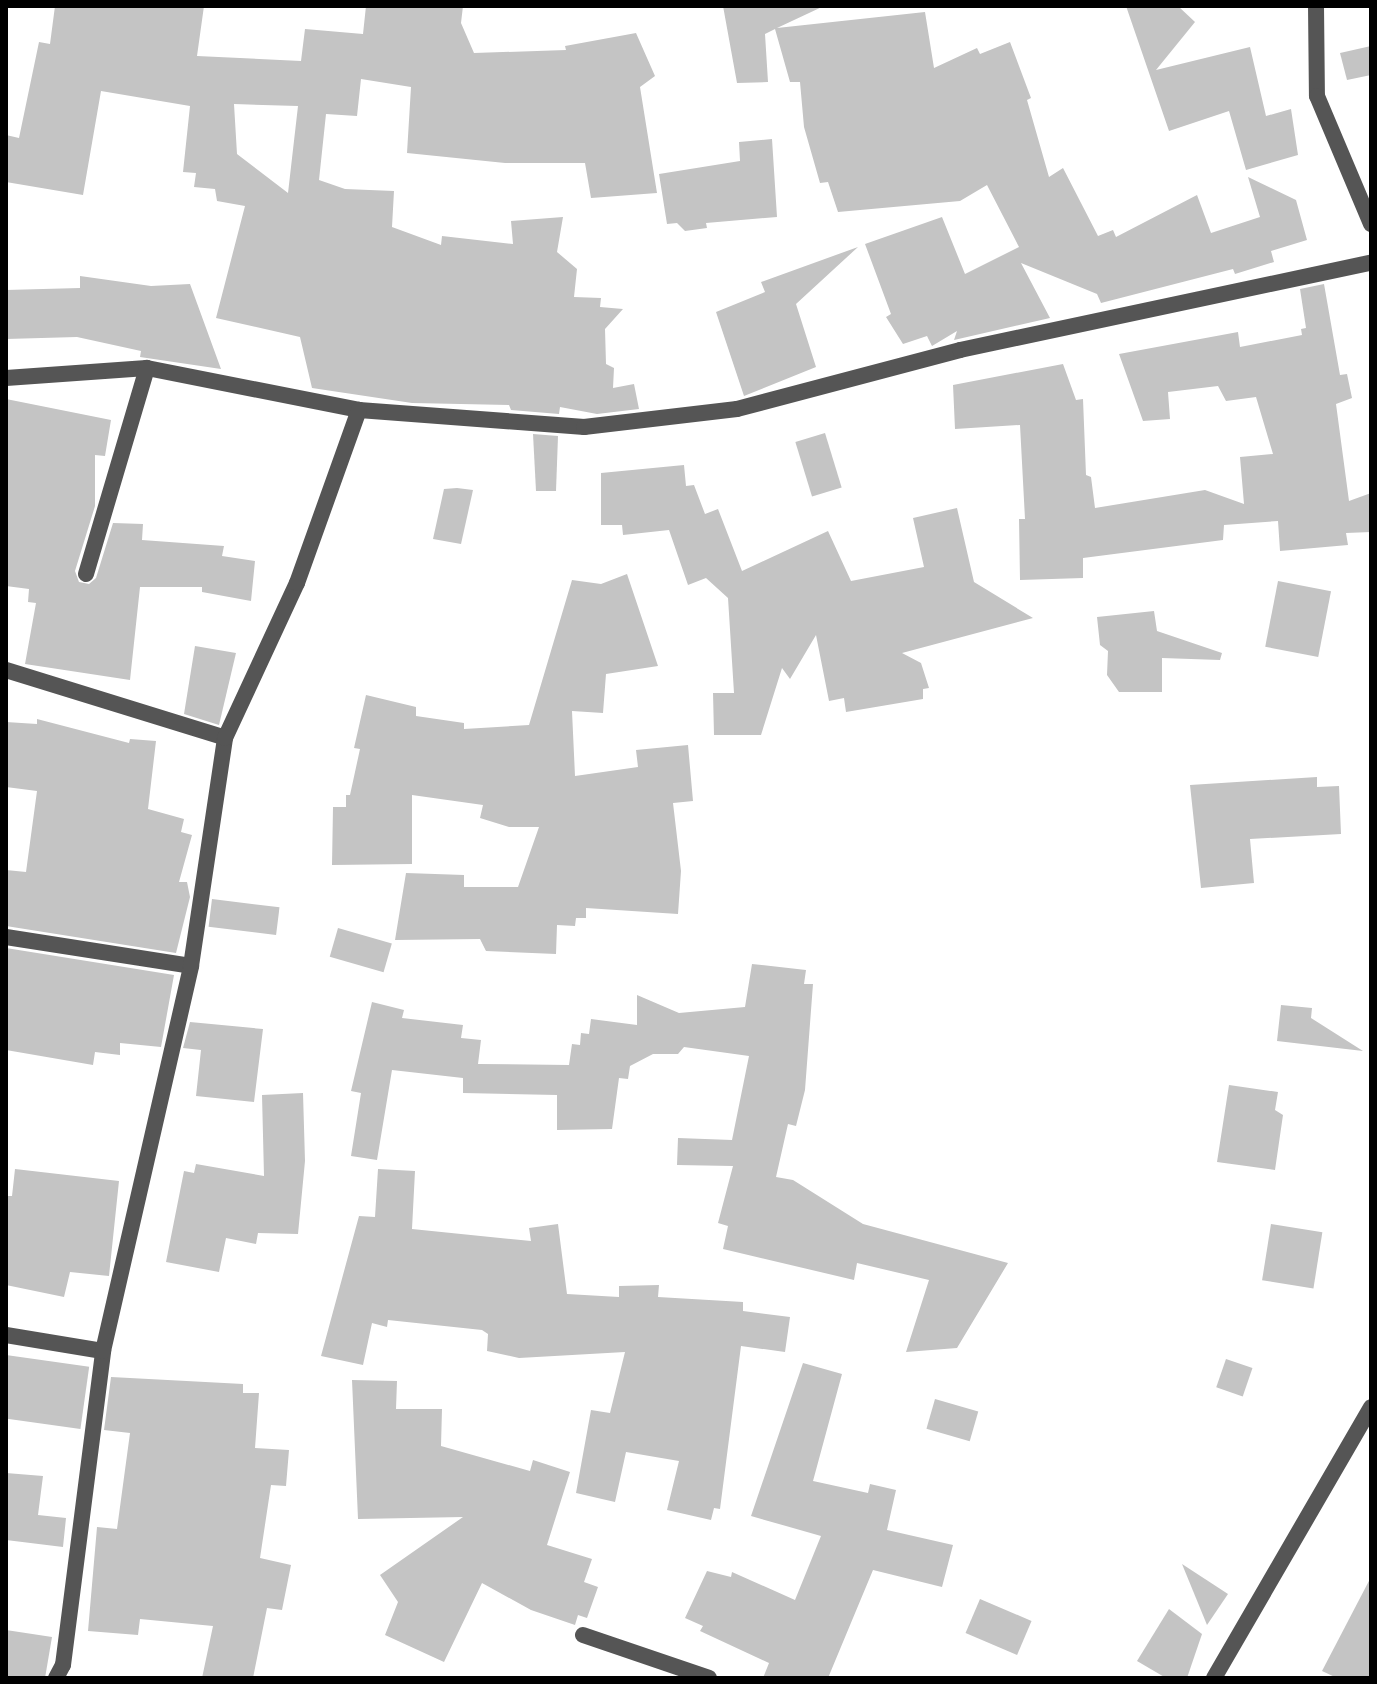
<!DOCTYPE html>
<style>
body{margin:0}
#map{position:relative;width:1377px;height:1684px;overflow:hidden;background:#fff;font-family:Lato,sans-serif}
div>[style]{position:absolute}
[style*='--x']{left:calc(var(--x)*1px);top:calc(var(--y)*1px);width:calc(var(--w)*1px);rotate:calc(var(--a)*1deg)}
.building>*{inset:0;background:#c4c4c4;transform-origin:0 0}
.street>*{height:16px;margin:-8px;padding:0 8px;transform-origin:8px;border-radius:8px;background:#555}
span{translate:-50% -50%;white-space:nowrap;text-align:center;line-height:1.15;-webkit-text-stroke:6px #fff;paint-order:stroke}
.frame{position:absolute;inset:0;border:8px solid #000;pointer-events:none}
</style>
<div id="map">
<div class="building">
<i style="clip-path:polygon(evenodd,55px 6px,204px 6px,197px 56px,301px 61px,305px 29px,363px 34px,366px 6px,463px 6px,461px 23px,474px 53px,566px 50px,565px 46px,636px 33px,655px 76px,640px 87px,657px 193px,591px 198px,585px 163px,505px 163px,407px 153px,411px 87px,361px 79px,357px 116px,326px 114px,319px 180px,345px 189px,394px 191px,392px 227px,441px 245px,442px 236px,513px 244px,511px 221px,563px 217px,557px 252px,577px 269px,574px 297px,601px 298px,600px 307px,623px 309px,605px 329px,606px 364px,614px 368px,613px 388px,634px 384px,639px 409px,597px 414px,560px 407px,559px 414px,511px 410px,509px 405px,412px 403px,312px 388px,300px 337px,216px 318px,245px 206px,217px 201px,215px 189px,194px 187px,196px 173px,183px 172px,190px 106px,101px 91px,83px 195px,6px 182px,6px 135px,19px 138px,39px 42px,50px 44px,55px 6px,234px 104px,298px 106px,288px 193px,237px 154px,234px 104px)"></i>
<i style="clip-path:polygon(723px 6px,824px 6px,777px 28px,925px 12px,934px 68px,977px 48px,980px 54px,1010px 42px,1031px 98px,1027px 100px,1049px 177px,1063px 168px,1098px 236px,1113px 230px,1116px 237px,1197px 195px,1211px 233px,1260px 217px,1248px 177px,1296px 200px,1307px 240px,1271px 251px,1274px 262px,1235px 274px,1233px 269px,1101px 303px,1097px 294px,1021px 263px,1050px 318px,954px 340px,957px 331px,932px 346px,927px 336px,903px 344px,886px 317px,891px 314px,865px 244px,942px 217px,965px 274px,1019px 247px,987px 185px,960px 201px,838px 212px,828px 182px,820px 183px,804px 127px,800px 82px,790px 82px,775px 29px,765px 34px,768px 82px,737px 83px)"></i>
<i style="clip-path:polygon(1126px 6px,1178px 6px,1195px 22px,1156px 70px,1250px 47px,1266px 116px,1291px 109px,1298px 155px,1246px 170px,1229px 111px,1169px 131px)"></i>
<i style="clip-path:polygon(1371px 46px,1371px 75px,1347px 80px,1340px 53px)"></i>
<i style="clip-path:polygon(772px 139px,777px 217px,706px 223px,707px 228px,685px 231px,677px 223px,667px 224px,659px 174px,740px 161px,739px 142px)"></i>
<i style="clip-path:polygon(858px 247px,796px 304px,816px 367px,744px 396px,716px 312px,765px 292px,761px 282px)"></i>
<i style="clip-path:polygon(80px 276px,151px 286px,190px 284px,221px 369px,140px 357px,141px 351px,77px 337px,6px 339px,6px 290px,80px 288px)"></i>
<i style="clip-path:polygon(1324px 284px,1340px 375px,1347px 374px,1352px 398px,1336px 404px,1349px 501px,1371px 493px,1371px 532px,1346px 533px,1348px 545px,1280px 551px,1278px 521px,1224px 525px,1223px 540px,1083px 558px,1083px 578px,1020px 580px,1019px 519px,1025px 519px,1020px 425px,955px 429px,953px 385px,1063px 364px,1076px 400px,1083px 399px,1086px 475px,1091px 477px,1095px 508px,1205px 490px,1244px 504px,1240px 457px,1273px 454px,1256px 397px,1226px 401px,1218px 386px,1168px 392px,1170px 419px,1143px 421px,1119px 354px,1238px 332px,1240px 347px,1302px 335px,1301px 329px,1306px 328px,1300px 289px)"></i>
<i style="clip-path:polygon(6px 399px,111px 420px,105px 456px,95px 455px,95px 506px,75px 571px,79px 582px,89px 584px,96px 578px,113px 523px,143px 524px,142px 540px,224px 546px,222px 556px,255px 561px,251px 601px,202px 592px,202px 587px,140px 587px,130px 680px,25px 664px,36px 603px,28px 602px,29px 589px,6px 586px)"></i>
<i style="left:825px;top:433px;width:57px;height:31px;rotate:73deg"></i>
<i style="clip-path:polygon(533px 434px,558px 436px,556px 491px,536px 491px)"></i>
<i style="clip-path:polygon(684px 465px,686px 486px,694px 485px,705px 514px,718px 509px,742px 571px,828px 531px,851px 581px,924px 567px,913px 518px,957px 508px,974px 582px,1033px 618px,902px 653px,921px 663px,929px 688px,923px 689px,923px 699px,846px 712px,844px 698px,829px 701px,816px 635px,790px 679px,782px 668px,761px 735px,714px 735px,713px 693px,734px 693px,728px 598px,706px 578px,688px 585px,669px 530px,623px 535px,622px 525px,601px 525px,601px 473px)"></i>
<i style="clip-path:polygon(457px 488px,473px 490px,461px 544px,433px 539px,444px 489px)"></i>
<i style="clip-path:polygon(627px 574px,658px 666px,606px 674px,603px 713px,572px 711px,575px 776px,638px 767px,636px 750px,688px 745px,693px 801px,673px 803px,681px 871px,678px 914px,586px 908px,586px 918px,576px 918px,575px 926px,557px 925px,556px 954px,486px 951px,480px 939px,395px 940px,406px 873px,464px 875px,464px 887px,518px 887px,539px 827px,509px 827px,480px 818px,483px 805px,412px 795px,412px 864px,332px 865px,333px 807px,346px 807px,346px 795px,350px 795px,360px 749px,354px 748px,366px 695px,416px 707px,416px 716px,464px 723px,464px 729px,529px 725px,572px 580px,601px 584px)"></i>
<i style="left:1278px;top:581px;width:54px;height:67px;rotate:11deg"></i>
<i style="clip-path:polygon(1154px 611px,1157px 631px,1222px 653px,1220px 660px,1162px 658px,1162px 692px,1119px 692px,1107px 675px,1108px 651px,1100px 645px,1097px 617px)"></i>
<i style="clip-path:polygon(195px 646px,236px 653px,219px 725px,184px 714px)"></i>
<i style="clip-path:polygon(37px 719px,129px 743px,130px 739px,156px 741px,148px 809px,184px 819px,181px 832px,192px 835px,179px 882px,187px 882px,190px 897px,176px 953px,6px 926px,6px 870px,26px 872px,37px 791px,6px 787px,6px 722px,37px 724px)"></i>
<i style="clip-path:polygon(1317px 777px,1317px 787px,1339px 786px,1341px 834px,1250px 839px,1254px 883px,1201px 888px,1190px 785px)"></i>
<i style="left:212px;top:899px;width:68px;height:28px;rotate:7deg"></i>
<i style="left:338px;top:928px;width:56px;height:30px;rotate:16deg"></i>
<i style="clip-path:polygon(6px 948px,174px 975px,161px 1047px,120px 1043px,120px 1055px,95px 1052px,93px 1065px,6px 1050px)"></i>
<i style="clip-path:polygon(752px 964px,806px 970px,804px 984px,813px 984px,805px 1090px,796px 1126px,788px 1124px,776px 1177px,793px 1180px,863px 1224px,1008px 1263px,957px 1348px,906px 1352px,929px 1280px,857px 1263px,854px 1280px,723px 1249px,728px 1226px,718px 1223px,733px 1166px,677px 1165px,678px 1138px,732px 1140px,749px 1056px,684px 1047px,678px 1054px,653px 1054px,630px 1066px,628px 1079px,619px 1078px,612px 1129px,557px 1130px,557px 1095px,463px 1093px,463px 1078px,392px 1070px,377px 1160px,351px 1156px,361px 1093px,351px 1091px,372px 1002px,404px 1010px,402px 1018px,463px 1025px,461px 1038px,481px 1040px,478px 1064px,569px 1065px,572px 1044px,580px 1045px,581px 1033px,589px 1034px,591px 1019px,637px 1025px,637px 995px,679px 1013px,745px 1007px)"></i>
<i style="clip-path:polygon(1281px 1005px,1312px 1008px,1311px 1018px,1363px 1051px,1277px 1041px)"></i>
<i style="clip-path:polygon(190px 1022px,263px 1029px,254px 1102px,196px 1096px,201px 1050px,183px 1048px)"></i>
<i style="clip-path:polygon(1229px 1085px,1278px 1092px,1275px 1110px,1283px 1115px,1275px 1170px,1217px 1162px)"></i>
<i style="clip-path:polygon(303px 1093px,305px 1161px,298px 1234px,258px 1233px,256px 1244px,226px 1238px,219px 1272px,166px 1262px,184px 1171px,194px 1173px,196px 1164px,264px 1176px,262px 1095px)"></i>
<i style="clip-path:polygon(15px 1169px,119px 1181px,109px 1276px,70px 1272px,64px 1297px,6px 1285px,6px 1196px,12px 1196px)"></i>
<i style="clip-path:polygon(378px 1169px,415px 1171px,412px 1229px,531px 1241px,529px 1228px,558px 1224px,567px 1294px,619px 1297px,619px 1286px,659px 1285px,658px 1297px,743px 1302px,743px 1311px,790px 1317px,785px 1352px,741px 1346px,720px 1509px,714px 1508px,711px 1520px,667px 1510px,679px 1461px,626px 1452px,615px 1502px,576px 1493px,591px 1410px,610px 1413px,625px 1352px,519px 1358px,487px 1351px,488px 1334px,482px 1330px,388px 1320px,387px 1327px,372px 1323px,363px 1365px,321px 1356px,359px 1216px,375px 1217px)"></i>
<i style="left:1271px;top:1224px;width:52px;height:57px;rotate:9deg"></i>
<i style="left:6px;top:1355px;width:84px;height:63px;rotate:8deg"></i>
<i style="left:1226px;top:1359px;width:28px;height:30px;rotate:19deg"></i>
<i style="clip-path:polygon(803px 1363px,842px 1374px,813px 1481px,868px 1493px,870px 1484px,896px 1490px,887px 1530px,953px 1545px,942px 1587px,873px 1570px,828px 1678px,763px 1678px,769px 1663px,700px 1631px,703px 1626px,685px 1618px,707px 1571px,731px 1577px,732px 1572px,795px 1600px,821px 1536px,751px 1516px)"></i>
<i style="clip-path:polygon(111px 1377px,243px 1384px,243px 1393px,259px 1393px,255px 1448px,289px 1450px,286px 1486px,271px 1485px,260px 1558px,291px 1565px,282px 1610px,267px 1608px,253px 1678px,202px 1678px,213px 1626px,140px 1619px,138px 1635px,88px 1631px,97px 1527px,117px 1529px,130px 1433px,104px 1430px)"></i>
<i style="clip-path:polygon(352px 1380px,397px 1381px,396px 1409px,442px 1409px,441px 1446px,530px 1471px,533px 1460px,570px 1472px,547px 1545px,592px 1559px,584px 1582px,598px 1587px,587px 1618px,578px 1615px,575px 1625px,531px 1610px,482px 1583px,444px 1662px,385px 1635px,398px 1602px,380px 1575px,463px 1517px,358px 1519px)"></i>
<i style="left:935px;top:1399px;width:45px;height:31px;rotate:16deg"></i>
<i style="clip-path:polygon(6px 1473px,43px 1476px,38px 1515px,66px 1518px,63px 1547px,6px 1540px)"></i>
<i style="clip-path:polygon(1182px 1564px,1228px 1594px,1207px 1625px)"></i>
<i style="clip-path:polygon(1371px 1577px,1371px 1678px,1337px 1678px,1322px 1671px)"></i>
<i style="left:980px;top:1599px;width:56px;height:37px;rotate:23deg"></i>
<i style="clip-path:polygon(1169px 1609px,1202px 1634px,1187px 1678px,1166px 1678px,1137px 1661px)"></i>
<i style="clip-path:polygon(6px 1630px,52px 1637px,45px 1678px,6px 1678px)"></i>
</div>
<div class="street">
<i style="--x:1316;--y:6;--w:90;--a:89.4"></i>
<i style="--x:1317;--y:96;--w:139;--a:67.1"></i>
<i style="--x:6;--y:378;--w:141;--a:-4.1"></i>
<i style="--x:147;--y:368;--w:216;--a:11.2"></i>
<i style="--x:359;--y:410;--w:226;--a:4.3"></i>
<i style="--x:584;--y:427;--w:154;--a:-6.7"></i>
<i style="--x:737;--y:409;--w:231;--a:-14.8"></i>
<i style="--x:960;--y:350;--w:420;--a:-12"></i>
<i style="--x:86;--y:574;--w:215;--a:-73.5"></i>
<i style="--x:6;--y:670;--w:229;--a:17.2"></i>
<i style="--x:6;--y:937;--w:187;--a:8.9"></i>
<i style="--x:6;--y:1335;--w:98;--a:9.4"></i>
<i style="--x:583;--y:1635;--w:133;--a:18.8"></i>
<i style="--x:56;--y:1678;--w:15;--a:-62"></i>
<i style="--x:63;--y:1665;--w:317;--a:-82.7"></i>
<i style="--x:103;--y:1351;--w:395;--a:-77.1"></i>
<i style="--x:191;--y:966;--w:231;--a:-81.5"></i>
<i style="--x:225;--y:738;--w:171;--a:-65.1"></i>
<i style="--x:297;--y:583;--w:184;--a:-70.3"></i>
<i style="--x:1214;--y:1678;--w:313;--a:-59.9"></i>
</div>
<div class="frame"></div>
</div>
